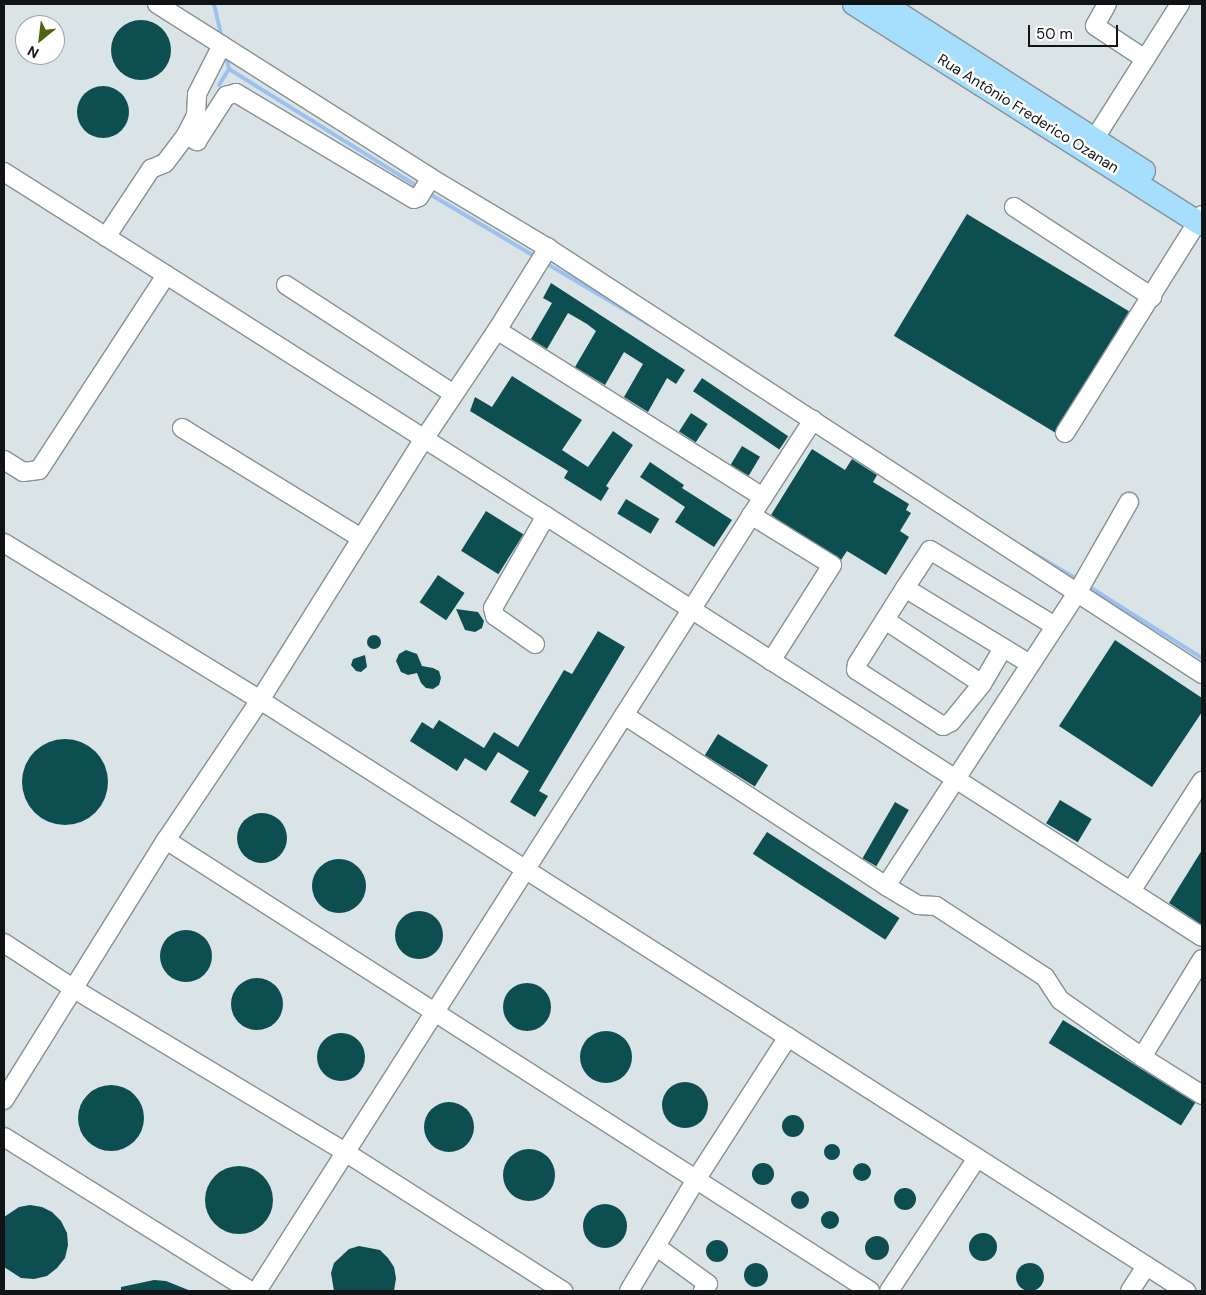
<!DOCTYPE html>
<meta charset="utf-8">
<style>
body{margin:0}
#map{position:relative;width:1206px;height:1295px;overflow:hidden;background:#dae4e7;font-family:"DM Sans",sans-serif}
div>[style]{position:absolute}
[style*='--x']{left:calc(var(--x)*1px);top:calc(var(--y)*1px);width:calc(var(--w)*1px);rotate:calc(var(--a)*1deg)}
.stream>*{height:4px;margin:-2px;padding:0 2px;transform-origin:2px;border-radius:2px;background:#9cc1ee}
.building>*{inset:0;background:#0d4e50;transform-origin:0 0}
.round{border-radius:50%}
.roads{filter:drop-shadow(1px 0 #879093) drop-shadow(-1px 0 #879093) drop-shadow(0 1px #879093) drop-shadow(0 -1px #879093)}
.minor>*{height:18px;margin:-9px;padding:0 9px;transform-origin:9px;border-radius:9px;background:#fff}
.major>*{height:22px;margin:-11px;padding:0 11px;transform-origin:11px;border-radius:11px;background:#a6defd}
span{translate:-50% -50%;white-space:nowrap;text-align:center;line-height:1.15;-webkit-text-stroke:5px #fff;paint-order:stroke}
.street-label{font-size:15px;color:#101415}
.frame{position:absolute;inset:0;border:5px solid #101415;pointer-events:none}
.north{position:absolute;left:15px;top:15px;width:50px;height:50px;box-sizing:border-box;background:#fff;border:1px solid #9fa1a1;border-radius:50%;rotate:209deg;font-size:14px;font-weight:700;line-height:20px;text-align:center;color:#101415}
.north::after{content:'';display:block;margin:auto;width:18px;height:22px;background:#4e6410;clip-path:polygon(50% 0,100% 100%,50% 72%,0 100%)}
.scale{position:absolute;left:1028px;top:25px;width:90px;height:22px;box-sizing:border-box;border:2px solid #101415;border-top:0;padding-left:6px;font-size:15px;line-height:18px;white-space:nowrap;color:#101415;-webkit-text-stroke:4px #fff;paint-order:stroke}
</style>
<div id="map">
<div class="stream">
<i style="--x:214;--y:4;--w:35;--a:77"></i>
<i style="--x:229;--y:69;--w:225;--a:31.9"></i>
<i style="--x:219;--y:85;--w:19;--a:-58"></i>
<i style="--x:229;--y:69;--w:14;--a:-102"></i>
<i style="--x:428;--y:193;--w:126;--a:30.7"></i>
<i style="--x:544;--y:262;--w:134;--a:30.6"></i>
<i style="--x:1021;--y:546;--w:69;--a:30.7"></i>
<i style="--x:1088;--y:586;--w:135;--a:32.3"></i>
</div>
<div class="building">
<i class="round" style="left:111px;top:20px;width:60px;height:60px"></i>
<i class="round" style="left:77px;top:86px;width:52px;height:52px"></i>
<i style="left:967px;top:214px;width:189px;height:142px;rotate:31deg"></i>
<i style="clip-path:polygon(551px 283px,685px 370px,676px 384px,667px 378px,648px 412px,624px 397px,643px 364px,624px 352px,605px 385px,575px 367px,596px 331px,587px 324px,568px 313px,547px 349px,531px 339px,552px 303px,543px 298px)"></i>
<i style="clip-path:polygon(512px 376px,582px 420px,562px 450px,588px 467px,613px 431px,633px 445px,606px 486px,609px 488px,601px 501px,564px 478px,568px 471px,470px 411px,475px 397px,492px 407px)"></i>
<i style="left:702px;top:378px;width:104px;height:16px;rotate:34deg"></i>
<i style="left:691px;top:413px;width:20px;height:22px;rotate:33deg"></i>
<i style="left:742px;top:446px;width:21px;height:22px;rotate:31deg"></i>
<i style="clip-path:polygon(812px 449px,845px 470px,852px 459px,877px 475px,873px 482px,909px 504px,906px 510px,911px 513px,900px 531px,909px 537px,886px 575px,847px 551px,841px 560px,771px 515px)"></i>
<i style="clip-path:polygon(650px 462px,684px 485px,682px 488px,732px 520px,714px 547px,675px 522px,685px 507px,640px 477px)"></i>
<i style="left:626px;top:499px;width:39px;height:17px;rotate:31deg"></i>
<i style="left:486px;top:511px;width:44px;height:47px;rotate:32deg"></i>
<i style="left:438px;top:575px;width:32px;height:33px;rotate:34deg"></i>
<i style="clip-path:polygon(456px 609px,478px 612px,484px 621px,482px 628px,475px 632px,465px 630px)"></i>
<i style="clip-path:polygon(598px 631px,625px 647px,539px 791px,548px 796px,535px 817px,510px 802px,529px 771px,498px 752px,486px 771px,465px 758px,457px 771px,410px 741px,422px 722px,433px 729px,439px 720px,484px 748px,494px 732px,518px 747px,564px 670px,572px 674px)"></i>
<i class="round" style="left:367px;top:635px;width:14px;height:14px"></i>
<i style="clip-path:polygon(1115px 640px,1202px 698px,1202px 712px,1152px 787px,1059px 726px)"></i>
<i style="clip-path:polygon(406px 650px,417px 654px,422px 666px,433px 668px,439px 671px,441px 678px,439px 685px,433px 689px,426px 688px,421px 683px,417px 673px,408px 675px,401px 672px,396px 661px,399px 654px)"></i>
<i style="clip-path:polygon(365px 655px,367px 667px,361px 672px,356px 671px,351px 665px,353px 659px)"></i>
<i style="left:718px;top:734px;width:59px;height:25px;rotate:32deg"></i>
<i class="round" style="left:22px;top:739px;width:86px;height:86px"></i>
<i style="left:1060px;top:800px;width:37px;height:27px;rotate:31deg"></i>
<i style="left:895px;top:802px;width:16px;height:65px;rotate:30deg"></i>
<i class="round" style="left:237px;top:813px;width:50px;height:50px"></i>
<i style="left:767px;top:832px;width:158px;height:26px;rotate:33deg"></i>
<i style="clip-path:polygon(1202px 850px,1202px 925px,1169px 903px)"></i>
<i class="round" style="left:312px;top:859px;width:54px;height:54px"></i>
<i class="round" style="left:395px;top:911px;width:48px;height:48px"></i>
<i class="round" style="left:160px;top:930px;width:52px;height:52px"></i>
<i class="round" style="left:231px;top:978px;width:52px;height:52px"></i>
<i class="round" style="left:503px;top:983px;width:48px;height:48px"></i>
<i style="left:1063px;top:1020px;width:156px;height:27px;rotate:32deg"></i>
<i class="round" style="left:580px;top:1031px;width:52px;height:52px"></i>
<i class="round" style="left:317px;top:1033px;width:48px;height:48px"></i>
<i class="round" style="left:662px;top:1082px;width:46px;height:46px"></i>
<i class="round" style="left:78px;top:1085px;width:66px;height:66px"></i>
<i class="round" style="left:424px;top:1102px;width:50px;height:50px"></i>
<i class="round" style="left:782px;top:1115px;width:22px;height:22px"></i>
<i class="round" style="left:824px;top:1144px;width:16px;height:16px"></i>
<i class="round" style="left:503px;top:1149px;width:52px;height:52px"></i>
<i class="round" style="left:752px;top:1163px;width:22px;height:22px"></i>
<i class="round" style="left:853px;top:1163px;width:18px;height:18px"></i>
<i class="round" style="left:205px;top:1166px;width:68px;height:68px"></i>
<i class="round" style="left:894px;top:1188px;width:22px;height:22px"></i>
<i class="round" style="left:791px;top:1191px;width:18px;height:18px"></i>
<i class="round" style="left:583px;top:1204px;width:44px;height:44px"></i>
<i style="clip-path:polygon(30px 1205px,42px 1207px,52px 1212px,61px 1221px,67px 1233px,68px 1245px,65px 1258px,57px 1268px,47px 1276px,34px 1279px,21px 1278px,4px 1267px,4px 1217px,19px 1207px)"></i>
<i class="round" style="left:821px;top:1211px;width:18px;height:18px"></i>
<i class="round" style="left:969px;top:1233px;width:28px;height:28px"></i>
<i class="round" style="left:865px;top:1236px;width:24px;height:24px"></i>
<i class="round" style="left:706px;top:1240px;width:22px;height:22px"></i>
<i style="clip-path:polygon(359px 1246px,380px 1250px,388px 1258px,394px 1267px,396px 1278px,394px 1291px,334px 1291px,331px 1273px,334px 1263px,349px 1249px)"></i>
<i class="round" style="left:1016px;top:1263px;width:28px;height:28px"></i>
<i class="round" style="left:744px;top:1263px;width:24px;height:24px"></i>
<i style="clip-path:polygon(154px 1280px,166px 1281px,191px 1291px,121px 1291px,121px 1287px)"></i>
</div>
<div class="roads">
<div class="minor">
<i style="--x:157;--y:4;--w:325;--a:32.4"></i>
<i style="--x:431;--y:178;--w:136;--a:30.9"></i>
<i style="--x:548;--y:248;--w:781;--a:33.08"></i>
<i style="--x:1107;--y:4;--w:25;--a:119"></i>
<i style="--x:1095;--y:26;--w:60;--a:33.4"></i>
<i style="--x:186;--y:135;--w:13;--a:29"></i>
<i style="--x:197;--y:141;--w:54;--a:-57.2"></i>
<i style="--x:226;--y:96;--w:10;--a:-17"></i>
<i style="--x:236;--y:93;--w:207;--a:30.8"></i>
<i style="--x:414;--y:199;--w:5;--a:-22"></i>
<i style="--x:419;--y:197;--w:22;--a:-58"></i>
<i style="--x:1088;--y:149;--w:172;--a:-57.6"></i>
<i style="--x:4;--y:172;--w:642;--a:32.4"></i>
<i style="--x:546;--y:516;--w:779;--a:32.69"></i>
<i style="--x:1014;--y:207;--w:165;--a:33.1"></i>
<i style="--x:106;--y:237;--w:82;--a:-56.5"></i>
<i style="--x:151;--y:169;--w:15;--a:-23"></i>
<i style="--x:165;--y:163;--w:35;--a:-53"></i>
<i style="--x:186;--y:135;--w:22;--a:-63"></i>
<i style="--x:196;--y:115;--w:21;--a:-87"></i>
<i style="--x:197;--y:94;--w:55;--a:-63"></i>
<i style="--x:286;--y:285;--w:200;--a:33"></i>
<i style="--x:182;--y:428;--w:210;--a:31.6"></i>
<i style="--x:1065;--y:433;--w:257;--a:-57.9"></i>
<i style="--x:4;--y:460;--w:22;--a:32"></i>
<i style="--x:23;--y:472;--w:16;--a:-7"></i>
<i style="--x:39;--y:470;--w:233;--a:-56.9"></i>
<i style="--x:763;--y:497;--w:92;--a:-57"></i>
<i style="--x:751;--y:515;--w:95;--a:31.7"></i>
<i style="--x:832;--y:565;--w:114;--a:122.4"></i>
<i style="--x:4;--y:543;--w:300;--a:31.5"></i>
<i style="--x:260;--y:700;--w:1099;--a:32.55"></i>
<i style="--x:905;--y:588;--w:45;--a:-56.7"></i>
<i style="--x:930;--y:550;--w:146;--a:31.3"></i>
<i style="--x:885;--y:620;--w:116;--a:33.4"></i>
<i style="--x:982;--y:684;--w:42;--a:-59.7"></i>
<i style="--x:535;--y:644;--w:49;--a:-145"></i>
<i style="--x:495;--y:616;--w:8;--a:-104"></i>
<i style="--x:493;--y:608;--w:106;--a:-60.1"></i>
<i style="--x:982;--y:684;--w:49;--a:129.2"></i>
<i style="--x:951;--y:722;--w:9;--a:153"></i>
<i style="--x:943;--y:726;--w:103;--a:-147.2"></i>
<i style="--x:856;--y:670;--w:6;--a:-81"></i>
<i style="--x:857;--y:664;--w:90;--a:-57.7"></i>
<i style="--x:905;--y:588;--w:146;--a:31.3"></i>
<i style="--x:624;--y:715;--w:313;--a:33.1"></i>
<i style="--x:886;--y:886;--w:37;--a:31"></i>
<i style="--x:918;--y:905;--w:18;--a:3"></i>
<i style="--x:936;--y:906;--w:130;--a:33.1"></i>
<i style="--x:1045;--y:977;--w:27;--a:57"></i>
<i style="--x:1060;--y:1000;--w:100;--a:34.8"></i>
<i style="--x:1142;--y:1057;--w:71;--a:32.3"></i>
<i style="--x:166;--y:840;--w:836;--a:32.64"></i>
<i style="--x:886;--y:886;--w:350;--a:-56.9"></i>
<i style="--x:1077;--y:593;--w:105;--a:-60.3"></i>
<i style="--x:1131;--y:891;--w:131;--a:-57.2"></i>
<i style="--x:4;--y:943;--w:84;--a:33.3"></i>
<i style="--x:74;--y:989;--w:316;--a:31"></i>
<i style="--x:345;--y:1152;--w:259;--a:32.5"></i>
<i style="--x:1142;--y:1057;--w:115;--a:-58.5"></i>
<i style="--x:4;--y:1100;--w:306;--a:-58.1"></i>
<i style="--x:166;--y:840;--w:169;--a:-56.1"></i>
<i style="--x:260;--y:700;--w:308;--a:-57.9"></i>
<i style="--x:424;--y:439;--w:131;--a:-56.2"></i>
<i style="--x:497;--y:330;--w:97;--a:-58.1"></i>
<i style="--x:4;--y:1137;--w:290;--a:32"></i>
<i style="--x:657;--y:1247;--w:63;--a:36"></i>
<i style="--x:708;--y:1284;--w:9;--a:126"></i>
<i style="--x:257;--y:1291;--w:942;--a:-57.49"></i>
<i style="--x:763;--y:497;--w:314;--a:-147.9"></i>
<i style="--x:629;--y:1291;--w:132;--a:-59"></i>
<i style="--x:697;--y:1178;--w:168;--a:-57.2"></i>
<i style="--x:889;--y:1291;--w:159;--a:-56.5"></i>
<i style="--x:1130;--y:1291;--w:30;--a:-57"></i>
</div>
<div class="major">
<i style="--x:854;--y:4;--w:412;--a:32.4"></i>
<i style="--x:884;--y:4;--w:309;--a:32.7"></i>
</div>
</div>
<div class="street-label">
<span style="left:1028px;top:114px;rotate:32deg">Rua Antônio Frederico Ozanan</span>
</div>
<div class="frame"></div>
<div class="north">N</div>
<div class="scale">50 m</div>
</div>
